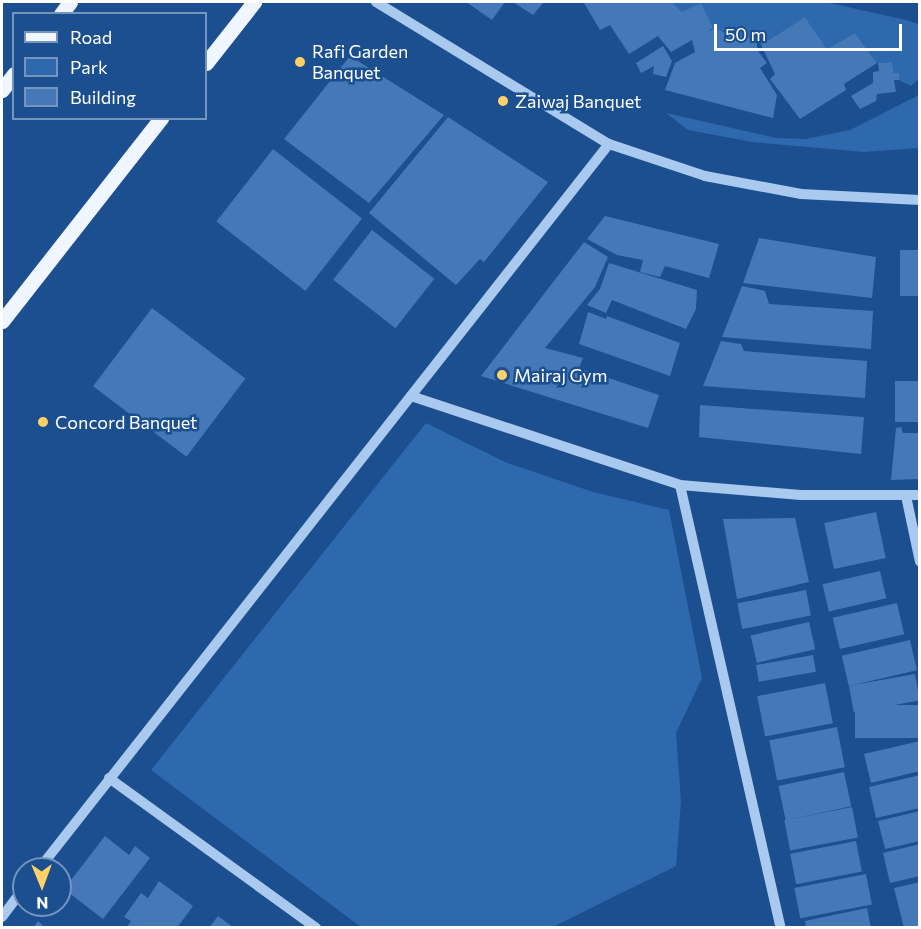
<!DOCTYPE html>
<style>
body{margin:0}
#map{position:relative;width:921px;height:929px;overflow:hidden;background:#1b4f8f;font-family:Commissioner,sans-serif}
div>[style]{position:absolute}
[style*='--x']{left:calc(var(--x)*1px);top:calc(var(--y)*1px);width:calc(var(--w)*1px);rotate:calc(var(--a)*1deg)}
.green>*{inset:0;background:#2e69ad}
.building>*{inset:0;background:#4478b7;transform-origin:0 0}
.minor>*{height:10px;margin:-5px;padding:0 5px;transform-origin:5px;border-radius:5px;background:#a9c9ee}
.major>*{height:15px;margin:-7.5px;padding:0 7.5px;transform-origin:7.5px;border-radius:7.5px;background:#f0f6ff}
.dots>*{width:16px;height:16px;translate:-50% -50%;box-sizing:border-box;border:3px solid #1b4f8f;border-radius:50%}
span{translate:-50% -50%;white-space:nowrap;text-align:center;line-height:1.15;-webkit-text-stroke:5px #1b4f8f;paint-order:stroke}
.poi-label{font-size:18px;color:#fff}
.left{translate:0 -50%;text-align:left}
.frame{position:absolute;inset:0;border:3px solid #fff;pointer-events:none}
.legend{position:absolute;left:12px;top:12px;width:195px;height:108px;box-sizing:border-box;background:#1b4f8f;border:2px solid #7695bc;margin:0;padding:8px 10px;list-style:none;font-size:18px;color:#fff}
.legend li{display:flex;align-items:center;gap:12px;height:30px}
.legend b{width:30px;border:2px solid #7695bc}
.north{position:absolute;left:12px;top:857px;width:60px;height:60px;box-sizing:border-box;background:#1b4f8f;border:2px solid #7695bc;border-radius:50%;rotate:179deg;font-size:16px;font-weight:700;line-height:24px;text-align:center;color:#fff}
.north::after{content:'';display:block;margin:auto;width:21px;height:27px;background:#ffd166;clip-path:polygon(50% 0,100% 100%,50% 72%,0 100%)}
.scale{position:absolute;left:714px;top:24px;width:188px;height:27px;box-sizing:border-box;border:3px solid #fff;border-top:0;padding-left:8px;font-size:18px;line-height:21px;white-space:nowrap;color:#fff;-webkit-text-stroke:4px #1b4f8f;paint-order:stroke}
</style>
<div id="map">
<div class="green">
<i style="clip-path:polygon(672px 2px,825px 2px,906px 20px,919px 24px,919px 79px,911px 86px,899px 80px,894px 73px,892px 62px,877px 63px,855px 33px,827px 49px,805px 17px,761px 45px,756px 39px,713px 29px,701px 4px,682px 12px)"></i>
<i style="clip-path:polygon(919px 95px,919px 148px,864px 152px,752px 142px,688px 130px,666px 113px,776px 138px,805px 139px,850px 130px)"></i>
<i style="clip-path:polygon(426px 423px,505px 462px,593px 492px,669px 510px,702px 678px,676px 733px,681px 801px,676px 866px,553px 927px,361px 927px,151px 770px)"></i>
</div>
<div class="building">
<i style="clip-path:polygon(466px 2px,505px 2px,492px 20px)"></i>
<i style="clip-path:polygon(513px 2px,544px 2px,533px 15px)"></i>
<i style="clip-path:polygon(587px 2px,672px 2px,682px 12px,701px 3px,713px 28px,707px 32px,713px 29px,756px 39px,758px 51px,767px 63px,760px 68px,777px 95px,773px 118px,665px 90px,675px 63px,695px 52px,692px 40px,671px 52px,658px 36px,629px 54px,610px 25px,600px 30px,584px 3px)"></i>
<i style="clip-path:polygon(805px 17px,827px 49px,855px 33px,877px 63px,844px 84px,846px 90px,800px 119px,770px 79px,775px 74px,761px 45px)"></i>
<i style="clip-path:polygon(663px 46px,672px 61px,666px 77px,653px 74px,654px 66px,641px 73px,636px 63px)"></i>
<i style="clip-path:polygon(350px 56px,444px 115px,369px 203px,284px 139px)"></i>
<i style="clip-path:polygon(892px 62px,894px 73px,899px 73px,899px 80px,894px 80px,896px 92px,877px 94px,876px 101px,860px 109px,851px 96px,873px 83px,873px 72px,879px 71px,878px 63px)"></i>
<i style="clip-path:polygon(448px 117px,548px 182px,484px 262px,480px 259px,456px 285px,369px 213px)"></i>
<i style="left:273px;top:149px;width:113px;height:92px;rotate:38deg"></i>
<i style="clip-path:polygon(605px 216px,719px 244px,709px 278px,665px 266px,660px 277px,640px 272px,643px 260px,617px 255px,587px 239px)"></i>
<i style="left:372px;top:230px;width:79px;height:63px;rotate:38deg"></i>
<i style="clip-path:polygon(759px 238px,876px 257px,872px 298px,743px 283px)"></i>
<i style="clip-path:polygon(584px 242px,608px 257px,595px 287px,545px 348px,583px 358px,579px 368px,659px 395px,648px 428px,481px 376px)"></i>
<i style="left:920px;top:250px;width:46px;height:20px;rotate:90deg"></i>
<i style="clip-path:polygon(609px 263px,697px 290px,696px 309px,686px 329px,612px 300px,606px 313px,587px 305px,600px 289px)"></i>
<i style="clip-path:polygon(742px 286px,765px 291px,769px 304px,873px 311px,871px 349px,722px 337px)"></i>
<i style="left:152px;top:308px;width:117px;height:98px;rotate:37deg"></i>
<i style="clip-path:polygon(588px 312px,606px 319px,607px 316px,680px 343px,670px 376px,579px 344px)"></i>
<i style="clip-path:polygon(721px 341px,741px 344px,744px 351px,867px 361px,865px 398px,703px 386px)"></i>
<i style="left:920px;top:381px;width:41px;height:25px;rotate:90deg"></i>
<i style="clip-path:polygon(700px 405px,864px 417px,861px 454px,699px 437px)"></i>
<i style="clip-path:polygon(901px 427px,903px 433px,920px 433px,920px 479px,891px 480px,896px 428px)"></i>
<i style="left:876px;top:512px;width:47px;height:53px;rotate:78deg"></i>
<i style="clip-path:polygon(795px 518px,809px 582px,737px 599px,723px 519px)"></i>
<i style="left:880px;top:571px;width:28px;height:59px;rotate:77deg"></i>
<i style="left:806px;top:590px;width:26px;height:70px;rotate:79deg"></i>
<i style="left:897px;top:603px;width:32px;height:66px;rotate:77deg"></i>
<i style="left:809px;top:622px;width:28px;height:60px;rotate:77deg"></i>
<i style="left:910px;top:640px;width:31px;height:70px;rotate:77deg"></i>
<i style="left:813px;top:655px;width:17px;height:58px;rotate:80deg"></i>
<i style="left:915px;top:674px;width:27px;height:67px;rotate:80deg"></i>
<i style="left:825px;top:683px;width:41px;height:69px;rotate:79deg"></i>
<i style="left:920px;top:705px;width:33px;height:65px;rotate:90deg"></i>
<i style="left:837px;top:727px;width:41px;height:69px;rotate:79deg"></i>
<i style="clip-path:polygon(920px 741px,920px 771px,871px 783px,864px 754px)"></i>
<i style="left:844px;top:772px;width:35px;height:67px;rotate:78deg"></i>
<i style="clip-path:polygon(920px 775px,920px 808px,876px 818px,869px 787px)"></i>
<i style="left:852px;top:807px;width:31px;height:69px;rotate:79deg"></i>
<i style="clip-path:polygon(920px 811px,920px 841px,885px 849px,878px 821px)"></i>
<i style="clip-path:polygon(105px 836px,129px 855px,135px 846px,150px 858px,103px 919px,64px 889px)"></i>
<i style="left:856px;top:841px;width:31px;height:67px;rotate:79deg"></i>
<i style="clip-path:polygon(920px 844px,920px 876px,890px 883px,883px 853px)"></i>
<i style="left:866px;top:874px;width:31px;height:73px;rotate:79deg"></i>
<i style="clip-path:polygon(159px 881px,193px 906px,177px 928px,126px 928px,131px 921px,124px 917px,141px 893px,148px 898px)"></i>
<i style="clip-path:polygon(920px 882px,920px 927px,904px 928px,894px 888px)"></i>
<i style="clip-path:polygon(867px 908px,871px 928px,806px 928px,805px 921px)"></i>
<i style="clip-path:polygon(218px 916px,234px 928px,209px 928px)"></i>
<i style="clip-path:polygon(38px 921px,46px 928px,33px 928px)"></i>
</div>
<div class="minor">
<i style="--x:376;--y:2;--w:273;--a:31.4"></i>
<i style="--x:609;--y:144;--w:101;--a:18.4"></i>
<i style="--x:705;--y:176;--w:98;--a:10.6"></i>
<i style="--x:801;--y:194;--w:119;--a:2.9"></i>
<i style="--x:411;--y:396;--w:283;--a:18.3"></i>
<i style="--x:680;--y:485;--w:121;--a:4.7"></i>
<i style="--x:801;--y:495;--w:119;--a:0"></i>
<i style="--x:680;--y:485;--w:454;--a:77.2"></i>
<i style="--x:906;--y:496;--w:67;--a:78"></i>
<i style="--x:109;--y:778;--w:256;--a:35.9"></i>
<i style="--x:39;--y:869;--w:922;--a:-51.83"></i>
<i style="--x:2;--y:917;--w:36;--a:-53"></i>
</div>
<div class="major">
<i style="--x:61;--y:14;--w:15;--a:-53"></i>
<i style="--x:206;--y:63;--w:78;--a:-51.8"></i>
<i style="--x:2;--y:90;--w:20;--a:-53"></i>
<i style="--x:2;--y:321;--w:258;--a:-51.9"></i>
</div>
<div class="dots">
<i style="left:300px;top:62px;background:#ffd166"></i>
<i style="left:503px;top:101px;background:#ffd166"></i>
<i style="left:502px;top:375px;background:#ffd166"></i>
<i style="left:43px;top:422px;background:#ffd166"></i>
</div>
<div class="poi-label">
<span class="left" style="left:312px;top:62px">Rafi Garden<br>Banquet</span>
<span class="left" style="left:515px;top:101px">Zaiwaj Banquet</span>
<span class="left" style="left:514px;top:375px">Mairaj Gym</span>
<span class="left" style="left:55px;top:422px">Concord Banquet</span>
</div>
<div class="frame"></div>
<ul class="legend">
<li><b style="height:8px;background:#f0f6ff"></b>Road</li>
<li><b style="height:16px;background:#2e69ad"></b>Park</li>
<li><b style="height:16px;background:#4478b7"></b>Building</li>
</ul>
<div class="north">N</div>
<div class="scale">50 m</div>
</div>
